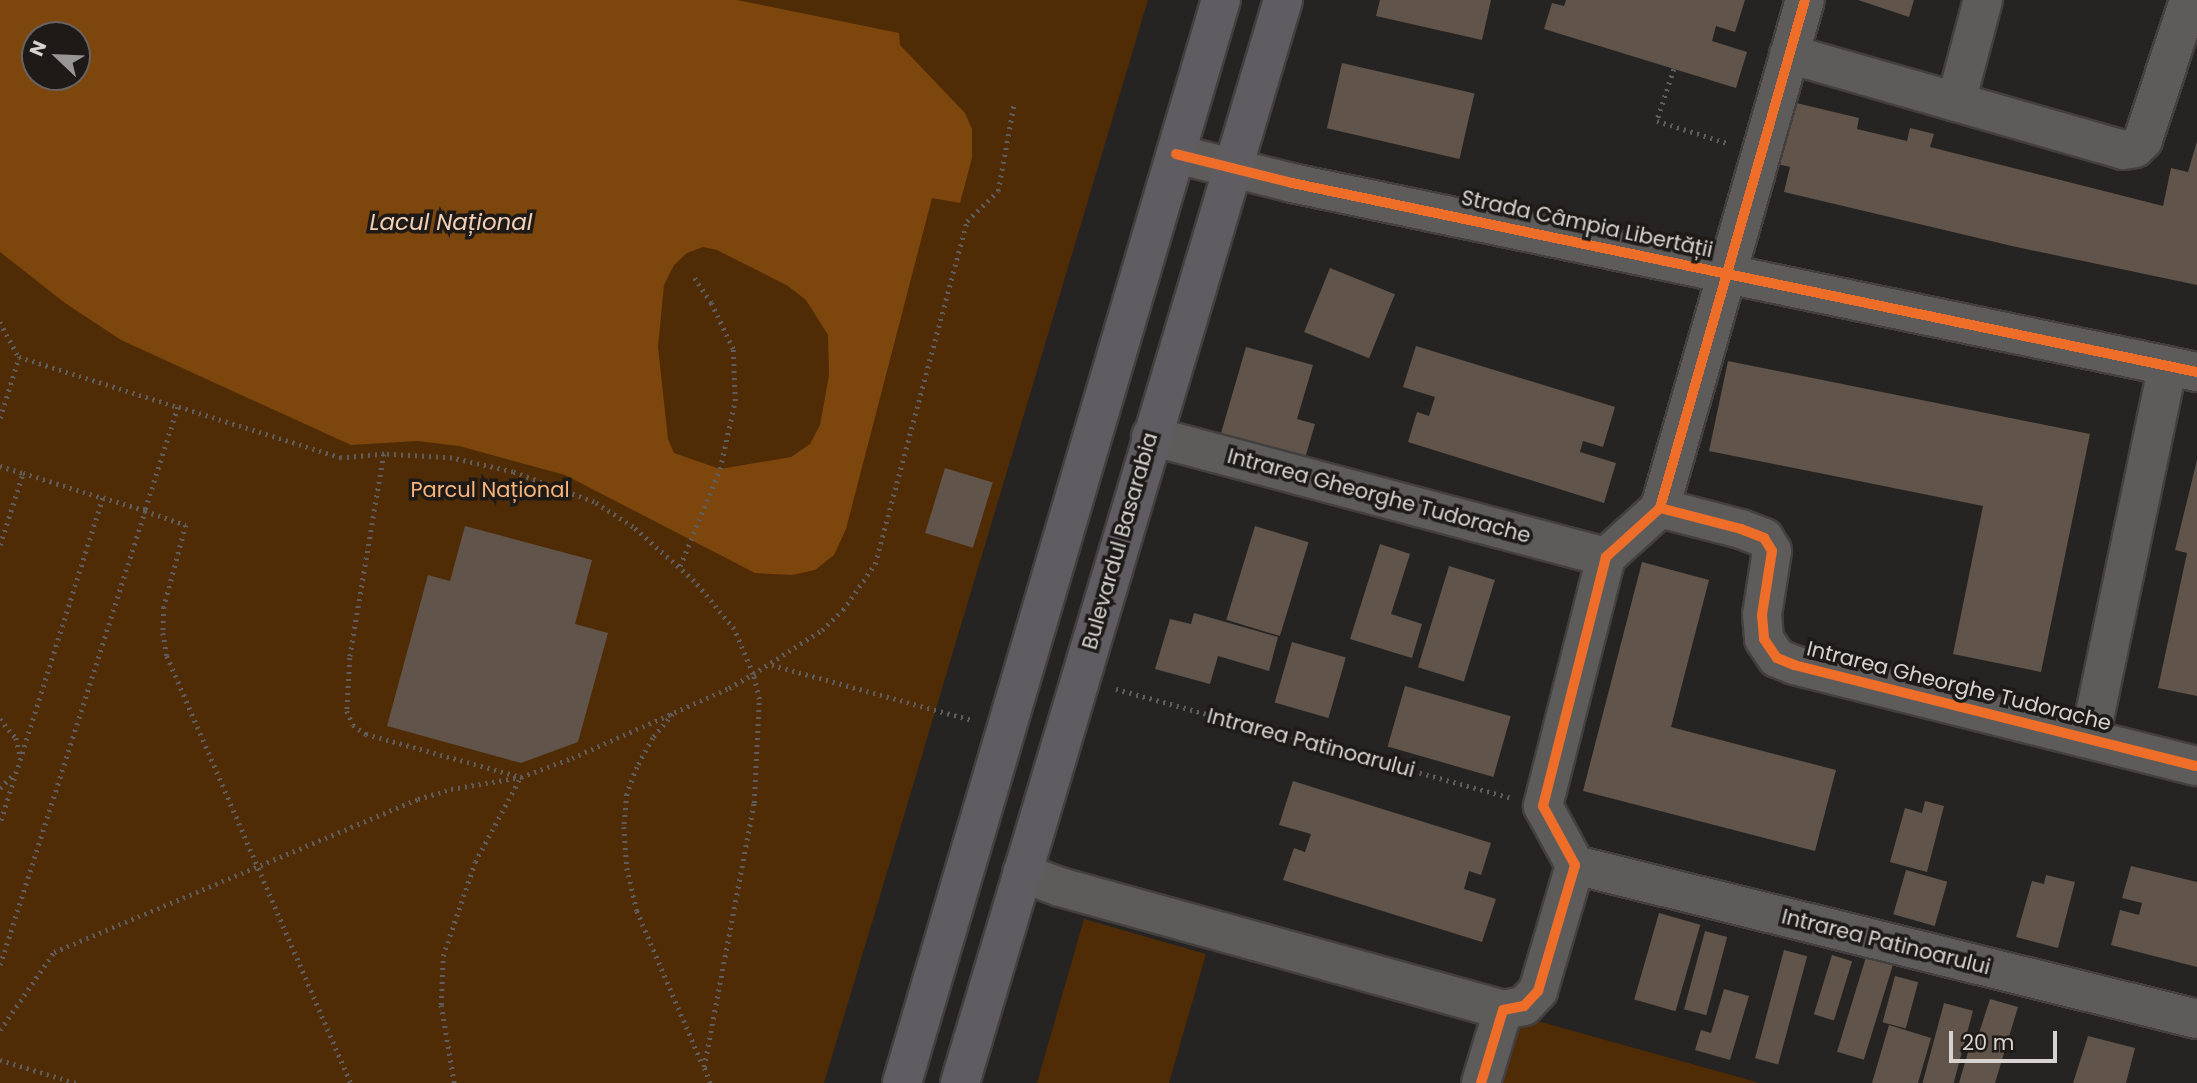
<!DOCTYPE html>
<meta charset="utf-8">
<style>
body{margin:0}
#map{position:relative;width:2197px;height:1083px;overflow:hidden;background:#262422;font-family:Poppins,sans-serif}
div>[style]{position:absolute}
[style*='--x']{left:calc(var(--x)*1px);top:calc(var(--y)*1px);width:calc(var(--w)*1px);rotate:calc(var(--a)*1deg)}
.green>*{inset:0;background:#4f2b06}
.water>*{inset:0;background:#7c460d}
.building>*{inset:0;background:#61544a;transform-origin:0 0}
.path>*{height:4.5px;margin-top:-2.25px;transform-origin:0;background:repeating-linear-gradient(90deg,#605e5d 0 2px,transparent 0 7px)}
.roads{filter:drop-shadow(2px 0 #43403f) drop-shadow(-2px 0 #43403f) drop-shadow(0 2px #43403f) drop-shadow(0 -2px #43403f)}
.minor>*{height:38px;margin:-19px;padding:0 19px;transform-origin:19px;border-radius:19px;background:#5e5c5b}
.major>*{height:38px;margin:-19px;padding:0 19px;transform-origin:19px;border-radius:19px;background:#5f5d62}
.cycleway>*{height:10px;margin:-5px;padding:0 5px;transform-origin:5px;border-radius:5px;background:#ee6e29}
span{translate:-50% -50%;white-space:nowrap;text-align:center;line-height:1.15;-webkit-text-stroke:7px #1e1a17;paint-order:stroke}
.street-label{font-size:21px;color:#d6d3d1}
.park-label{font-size:21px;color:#f9b47c}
.water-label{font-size:23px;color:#f3d0b5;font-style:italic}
.north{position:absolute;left:21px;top:21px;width:70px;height:70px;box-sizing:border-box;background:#1e1a17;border:2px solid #686461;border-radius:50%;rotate:293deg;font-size:19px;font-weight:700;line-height:28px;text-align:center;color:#d6d3d1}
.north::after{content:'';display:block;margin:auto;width:24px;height:32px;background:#989694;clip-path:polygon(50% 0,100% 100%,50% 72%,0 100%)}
.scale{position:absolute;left:1949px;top:1031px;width:108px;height:32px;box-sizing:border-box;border:4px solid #d6d3d1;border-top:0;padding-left:9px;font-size:21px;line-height:24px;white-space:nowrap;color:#d6d3d1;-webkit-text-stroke:5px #1e1a17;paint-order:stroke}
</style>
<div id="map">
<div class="green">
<i style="clip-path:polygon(evenodd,0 0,1148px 0,824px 1083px,0 1083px,0 0,35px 35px,77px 35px,77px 77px,35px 77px,35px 35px)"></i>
<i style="clip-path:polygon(1084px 919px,1206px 954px,1169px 1083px,1037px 1083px)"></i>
<i style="clip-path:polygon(1516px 1015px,1760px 1083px,1495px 1083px)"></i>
</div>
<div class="water">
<i style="clip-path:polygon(evenodd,0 0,737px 0,899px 33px,900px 45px,965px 113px,972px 129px,972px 158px,960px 203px,932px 198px,846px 529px,834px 555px,815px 570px,792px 575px,755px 573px,565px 475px,459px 446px,417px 441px,351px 445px,121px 340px,65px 303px,0 252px,0 0,35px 35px,77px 35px,77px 77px,35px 77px,35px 35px,0 0,703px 247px,717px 250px,788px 286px,806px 300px,828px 335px,829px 375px,820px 425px,810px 444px,791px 457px,720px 469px,674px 453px,668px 439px,658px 347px,664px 285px,674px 265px,687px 253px,703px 247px)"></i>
</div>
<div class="building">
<i style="clip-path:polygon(1380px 0,1491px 0,1482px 40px,1376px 16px)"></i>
<i style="clip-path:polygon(1566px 0,1745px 0,1735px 32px,1716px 26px,1712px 41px,1747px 52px,1736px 88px,1544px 29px,1552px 3px,1564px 6px)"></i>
<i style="clip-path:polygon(1858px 0,1914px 0,1909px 17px)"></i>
<i style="left:1342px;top:63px;width:136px;height:67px;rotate:13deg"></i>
<i style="clip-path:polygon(1792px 102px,1859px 118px,1857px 129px,1907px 141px,1910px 128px,1934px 134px,1930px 147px,2163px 206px,2171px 168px,2188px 172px,2197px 141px,2197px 285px,2012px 246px,1784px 192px,1790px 167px,1777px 164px)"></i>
<i style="left:1330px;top:268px;width:70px;height:69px;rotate:22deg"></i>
<i style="clip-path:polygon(1416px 346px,1615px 407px,1603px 447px,1583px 441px,1580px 452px,1616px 463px,1604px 503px,1408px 442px,1417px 412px,1429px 416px,1435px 397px,1403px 387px)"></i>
<i style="clip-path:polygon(1246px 347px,1313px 365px,1297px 419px,1315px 424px,1301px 472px,1217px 447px)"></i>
<i style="clip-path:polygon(1728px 361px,2090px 434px,2041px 672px,1953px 654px,1983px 506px,1709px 451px)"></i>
<i style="clip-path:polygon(2197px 460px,2197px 696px,2158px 688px,2187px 553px,2175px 550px)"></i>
<i style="left:945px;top:468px;width:50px;height:68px;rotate:17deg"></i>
<i style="clip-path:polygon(465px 526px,592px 560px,575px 624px,608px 633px,578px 742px,521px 763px,387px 726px,428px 575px,450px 581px)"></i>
<i style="left:1255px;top:526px;width:56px;height:98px;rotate:17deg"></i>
<i style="clip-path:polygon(1380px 544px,1410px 554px,1391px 614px,1422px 624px,1412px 658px,1350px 639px)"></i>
<i style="clip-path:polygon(1642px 562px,1709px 580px,1671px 727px,1836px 770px,1815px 851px,1583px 791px)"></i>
<i style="left:1449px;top:566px;width:48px;height:106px;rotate:17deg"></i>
<i style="clip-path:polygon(1194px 613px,1278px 637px,1269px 671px,1218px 656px,1210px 684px,1155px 669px,1170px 619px,1191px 624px)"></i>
<i style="left:1292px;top:642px;width:56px;height:63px;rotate:16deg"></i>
<i style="left:1405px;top:686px;width:110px;height:63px;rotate:16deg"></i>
<i style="clip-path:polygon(1293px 781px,1491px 843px,1481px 875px,1469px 871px,1464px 889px,1496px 899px,1482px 942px,1283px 880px,1294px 848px,1305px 852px,1311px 834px,1279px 825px)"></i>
<i style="clip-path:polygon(1925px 801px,1944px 806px,1927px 872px,1890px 862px,1905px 808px,1922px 813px)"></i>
<i style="clip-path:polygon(2131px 866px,2197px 882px,2197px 967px,2111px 945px,2120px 910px,2139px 915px,2142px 903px,2122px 898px)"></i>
<i style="left:1906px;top:870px;width:43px;height:46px;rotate:16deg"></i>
<i style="clip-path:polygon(2046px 875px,2075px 882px,2058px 948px,2016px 937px,2032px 881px,2044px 884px)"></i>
<i style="left:1659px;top:913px;width:43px;height:90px;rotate:16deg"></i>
<i style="left:1705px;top:931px;width:23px;height:81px;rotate:15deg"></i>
<i style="left:1784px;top:950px;width:24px;height:112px;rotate:15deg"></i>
<i style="left:1832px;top:955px;width:21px;height:62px;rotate:17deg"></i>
<i style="left:1866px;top:957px;width:28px;height:99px;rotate:17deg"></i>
<i style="left:1895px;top:976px;width:24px;height:48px;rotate:15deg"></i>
<i style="clip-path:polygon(1724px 989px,1749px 996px,1730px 1060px,1695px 1050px,1701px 1030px,1711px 1033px)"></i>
<i style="clip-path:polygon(1990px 999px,2018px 1007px,1995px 1083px,1959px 1083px,1973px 1035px,1978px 1036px)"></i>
<i style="left:1944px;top:1003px;width:30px;height:83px;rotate:15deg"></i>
<i style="clip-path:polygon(1889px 1025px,1931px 1038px,1918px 1083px,1872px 1083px)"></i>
<i style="clip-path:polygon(2088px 1036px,2135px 1048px,2126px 1083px,2073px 1083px)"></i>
</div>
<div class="path">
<i style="--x:1674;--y:69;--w:55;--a:108.1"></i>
<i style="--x:1657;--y:121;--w:73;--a:17.4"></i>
<i style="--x:0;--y:322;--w:40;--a:62"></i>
<i style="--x:0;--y:418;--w:64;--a:-72.7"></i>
<i style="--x:19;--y:357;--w:167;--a:17.5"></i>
<i style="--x:178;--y:407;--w:109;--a:107.6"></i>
<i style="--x:145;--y:511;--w:44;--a:-162.8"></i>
<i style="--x:384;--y:454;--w:207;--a:99.5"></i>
<i style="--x:350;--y:658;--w:53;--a:93.2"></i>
<i style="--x:347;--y:711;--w:15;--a:67"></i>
<i style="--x:353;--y:725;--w:16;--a:35"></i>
<i style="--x:366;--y:734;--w:157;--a:15.5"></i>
<i style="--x:0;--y:466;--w:24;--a:17"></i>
<i style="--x:0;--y:545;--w:76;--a:-72.3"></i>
<i style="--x:23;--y:473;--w:84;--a:17.4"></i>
<i style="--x:103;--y:498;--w:343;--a:107.5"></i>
<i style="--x:680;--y:566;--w:105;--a:-67.6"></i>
<i style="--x:720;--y:469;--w:70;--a:-77.6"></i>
<i style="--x:735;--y:401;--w:52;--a:-92.2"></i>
<i style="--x:733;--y:349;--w:51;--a:-115.6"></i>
<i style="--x:711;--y:303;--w:34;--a:-124"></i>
<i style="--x:772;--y:665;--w:206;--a:15.4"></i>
<i style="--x:1116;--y:689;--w:408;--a:15.4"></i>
<i style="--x:673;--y:714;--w:31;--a:130"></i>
<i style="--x:653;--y:738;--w:33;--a:119"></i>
<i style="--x:637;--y:767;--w:29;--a:110"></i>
<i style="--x:627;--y:794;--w:33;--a:95"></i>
<i style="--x:624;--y:827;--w:41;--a:85.8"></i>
<i style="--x:627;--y:868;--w:44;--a:76.9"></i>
<i style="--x:637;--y:911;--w:168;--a:66.9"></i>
<i style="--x:0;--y:719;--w:25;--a:50"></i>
<i style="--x:16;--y:738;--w:18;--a:77"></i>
<i style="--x:0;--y:788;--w:20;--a:-45"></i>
<i style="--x:0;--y:965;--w:477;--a:-72.3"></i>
<i style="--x:145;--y:511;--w:43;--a:18.9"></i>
<i style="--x:186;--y:525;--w:85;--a:105"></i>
<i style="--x:164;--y:607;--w:26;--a:92"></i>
<i style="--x:163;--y:633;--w:23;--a:80"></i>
<i style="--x:167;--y:656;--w:465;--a:66.7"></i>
<i style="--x:0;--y:1030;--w:95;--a:-55.3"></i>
<i style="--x:54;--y:952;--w:395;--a:-22.8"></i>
<i style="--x:418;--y:799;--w:34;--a:-17"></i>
<i style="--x:451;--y:789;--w:71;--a:-9.7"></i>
<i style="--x:521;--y:777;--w:54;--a:-20.4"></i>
<i style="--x:572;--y:758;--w:172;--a:-24"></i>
<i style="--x:729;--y:688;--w:28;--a:-30"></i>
<i style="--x:753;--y:674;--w:49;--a:-112.9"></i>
<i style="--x:734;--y:629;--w:62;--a:-129.8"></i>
<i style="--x:694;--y:581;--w:81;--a:-138.5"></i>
<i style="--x:633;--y:527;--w:46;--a:-147.3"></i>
<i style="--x:594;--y:502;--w:86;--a:-159.7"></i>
<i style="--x:513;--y:472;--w:63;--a:-167.1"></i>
<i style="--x:452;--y:458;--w:68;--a:-176.6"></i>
<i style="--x:384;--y:454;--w:43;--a:174.7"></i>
<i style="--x:341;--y:458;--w:171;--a:-162.6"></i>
<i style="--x:0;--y:1060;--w:79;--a:16.8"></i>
<i style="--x:454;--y:1083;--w:79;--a:-99.5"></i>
<i style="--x:441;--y:1005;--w:49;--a:-87.7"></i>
<i style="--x:443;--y:956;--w:99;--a:-71.2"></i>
<i style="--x:475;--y:862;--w:95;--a:-61.8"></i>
<i style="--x:710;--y:1083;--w:17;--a:-111"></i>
<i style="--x:704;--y:1067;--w:269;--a:-79.3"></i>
<i style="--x:754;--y:803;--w:104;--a:-87.2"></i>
<i style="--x:759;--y:699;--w:26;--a:-103"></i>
<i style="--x:753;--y:674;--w:82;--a:-32.5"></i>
<i style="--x:822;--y:630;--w:29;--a:-44"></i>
<i style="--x:843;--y:610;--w:56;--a:-55.2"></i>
<i style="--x:875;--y:564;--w:355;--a:-75"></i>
<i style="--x:967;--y:221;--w:43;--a:-44.1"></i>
<i style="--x:998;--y:191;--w:89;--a:-79.7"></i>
</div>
<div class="roads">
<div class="minor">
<i style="--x:1789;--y:54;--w:348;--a:16"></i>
<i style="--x:2123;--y:150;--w:12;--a:-9"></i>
<i style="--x:2135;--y:148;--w:11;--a:-45"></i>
<i style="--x:2143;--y:140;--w:147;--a:-71.8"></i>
<i style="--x:1956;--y:102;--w:106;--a:-75.2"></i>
<i style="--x:1176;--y:154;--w:120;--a:14"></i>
<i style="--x:1292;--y:183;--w:925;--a:11.8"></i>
<i style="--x:1151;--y:436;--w:471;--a:14.9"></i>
<i style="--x:1660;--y:508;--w:84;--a:14.5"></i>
<i style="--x:1741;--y:529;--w:25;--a:21"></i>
<i style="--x:1764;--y:538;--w:15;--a:58"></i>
<i style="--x:1772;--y:551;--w:65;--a:98.9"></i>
<i style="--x:1762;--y:615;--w:24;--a:85"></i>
<i style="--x:1764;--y:639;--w:23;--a:56"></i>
<i style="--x:1777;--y:658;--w:18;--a:22"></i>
<i style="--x:1794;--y:665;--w:415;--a:14.1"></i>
<i style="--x:2090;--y:738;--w:380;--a:-78.2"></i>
<i style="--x:1575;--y:865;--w:641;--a:13.91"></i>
<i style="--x:1022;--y:873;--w:40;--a:20.2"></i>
<i style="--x:1060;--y:887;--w:460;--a:15.5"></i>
<i style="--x:1481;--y:1083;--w:76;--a:-73.2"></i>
<i style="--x:1503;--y:1010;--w:21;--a:-11"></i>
<i style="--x:1524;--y:1006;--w:21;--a:-47"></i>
<i style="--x:1538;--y:991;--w:131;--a:-73.6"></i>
<i style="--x:1575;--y:865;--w:67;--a:-118.5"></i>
<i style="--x:1543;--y:806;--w:257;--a:-75.8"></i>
<i style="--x:1606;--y:557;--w:73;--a:-42.2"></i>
<i style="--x:1660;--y:508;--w:528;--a:-74.07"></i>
</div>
<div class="major">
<i style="--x:902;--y:1083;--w:1129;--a:-73.59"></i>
<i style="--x:960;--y:1083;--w:1130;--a:-73.39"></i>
</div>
</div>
<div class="cycleway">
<i style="--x:1176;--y:154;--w:120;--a:14"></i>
<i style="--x:1292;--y:183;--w:925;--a:11.8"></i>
<i style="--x:1660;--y:508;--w:84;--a:14.5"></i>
<i style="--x:1741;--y:529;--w:25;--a:21"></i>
<i style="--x:1764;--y:538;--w:15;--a:58"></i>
<i style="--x:1772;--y:551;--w:65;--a:98.9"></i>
<i style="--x:1762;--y:615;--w:24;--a:85"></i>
<i style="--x:1764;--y:639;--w:23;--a:56"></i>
<i style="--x:1777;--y:658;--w:18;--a:22"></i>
<i style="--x:1794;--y:665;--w:415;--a:14.1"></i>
<i style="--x:1481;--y:1083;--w:76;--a:-73.2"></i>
<i style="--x:1503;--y:1010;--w:21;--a:-11"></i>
<i style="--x:1524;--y:1006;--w:21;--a:-47"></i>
<i style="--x:1538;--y:991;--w:131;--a:-73.6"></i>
<i style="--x:1575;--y:865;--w:67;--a:-118.5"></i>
<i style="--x:1543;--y:806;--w:257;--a:-75.8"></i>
<i style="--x:1606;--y:557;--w:73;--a:-42.2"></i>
<i style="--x:1660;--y:508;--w:528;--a:-74.07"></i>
</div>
<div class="street-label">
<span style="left:1587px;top:224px;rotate:12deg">Strada Câmpia Libertății</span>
<span style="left:1379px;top:496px;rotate:15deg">Intrarea Gheorghe Tudorache</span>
<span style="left:1120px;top:541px;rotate:-74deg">Bulevardul Basarabia</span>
<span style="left:1959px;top:686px;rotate:14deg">Intrarea Gheorghe Tudorache</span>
<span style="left:1311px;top:743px;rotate:15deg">Intrarea Patinoarului</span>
<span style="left:1886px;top:942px;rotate:14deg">Intrarea Patinoarului</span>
</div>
<div class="park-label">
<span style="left:490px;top:490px">Parcul Național</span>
</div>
<div class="water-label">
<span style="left:451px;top:222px">Lacul Național</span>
</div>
<div class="north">N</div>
<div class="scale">20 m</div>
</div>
